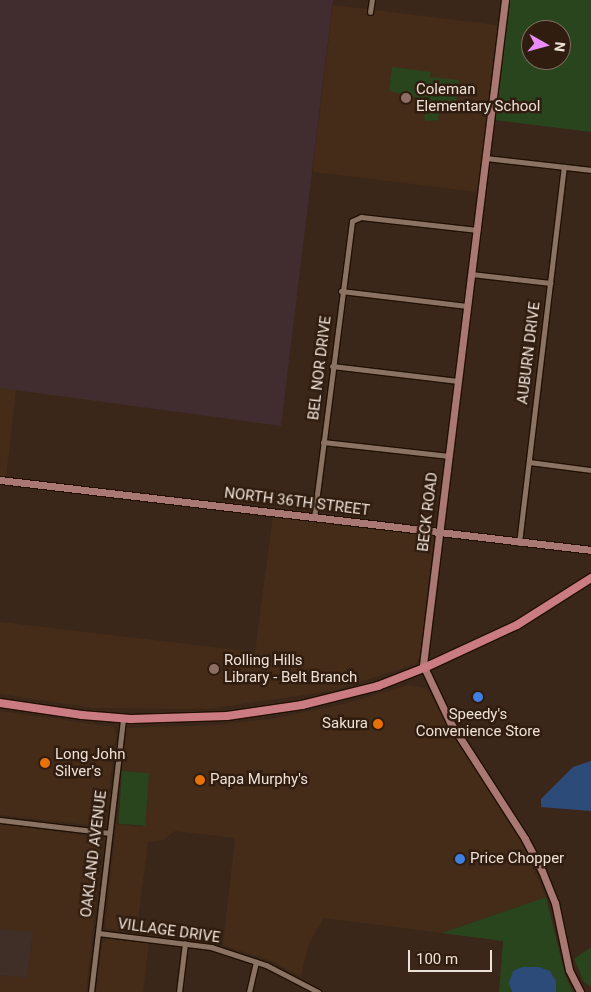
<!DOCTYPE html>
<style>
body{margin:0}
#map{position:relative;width:591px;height:992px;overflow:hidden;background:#3a2719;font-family:Roboto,sans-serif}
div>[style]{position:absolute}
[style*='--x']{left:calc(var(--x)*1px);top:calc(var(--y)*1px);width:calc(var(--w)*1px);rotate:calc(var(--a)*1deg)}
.built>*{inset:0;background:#452c19;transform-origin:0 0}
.industrial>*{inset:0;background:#402f26}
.medical>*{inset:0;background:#412d2f}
.green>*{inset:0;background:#28451d;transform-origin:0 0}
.water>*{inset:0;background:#2d4b79}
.roads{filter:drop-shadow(1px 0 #211003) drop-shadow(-1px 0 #211003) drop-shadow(0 1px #211003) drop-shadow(0 -1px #211003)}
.street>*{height:5px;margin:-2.5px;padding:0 2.5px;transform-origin:2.5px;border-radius:2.5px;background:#8a7363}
.secondary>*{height:7px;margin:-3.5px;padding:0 3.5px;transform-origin:3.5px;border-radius:3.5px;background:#aa7873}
.primary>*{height:8px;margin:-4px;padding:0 4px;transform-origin:4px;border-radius:4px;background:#cb7c82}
.dots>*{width:14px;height:14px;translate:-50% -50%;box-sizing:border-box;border:2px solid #301d0f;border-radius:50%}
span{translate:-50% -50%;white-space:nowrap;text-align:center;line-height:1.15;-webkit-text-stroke:5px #301d0f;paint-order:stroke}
.poi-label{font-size:15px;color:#ede0d7}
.left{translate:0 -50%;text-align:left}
.right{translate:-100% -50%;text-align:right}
.street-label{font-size:15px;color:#ede0d7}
.north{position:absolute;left:521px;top:20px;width:50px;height:50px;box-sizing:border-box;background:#301d0f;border:1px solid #7c6b5f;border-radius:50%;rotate:97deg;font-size:14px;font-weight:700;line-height:20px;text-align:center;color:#ede0d7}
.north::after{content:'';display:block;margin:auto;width:18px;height:22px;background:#ea8dfc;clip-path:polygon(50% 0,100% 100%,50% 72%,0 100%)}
.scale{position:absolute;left:408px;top:950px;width:84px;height:22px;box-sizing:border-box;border:2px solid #ede0d7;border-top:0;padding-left:6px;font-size:15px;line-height:18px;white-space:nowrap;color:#ede0d7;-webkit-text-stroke:4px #301d0f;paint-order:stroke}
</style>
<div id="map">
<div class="built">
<i style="left:333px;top:5px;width:167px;height:168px;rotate:7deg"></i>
<i style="clip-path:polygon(0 388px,16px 390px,6px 477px,0 477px)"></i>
<i style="clip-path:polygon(273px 516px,434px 535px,420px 655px,416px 664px,332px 691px,208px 709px,94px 708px,0 694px,0 622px,255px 652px)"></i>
<i style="clip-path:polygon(409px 685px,427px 689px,519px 837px,546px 897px,442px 933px,324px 918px,308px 945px,301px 977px,274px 962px,223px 945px,235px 838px,175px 831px,163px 840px,148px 842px,136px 934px,105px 928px,116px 824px,143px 827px,149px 773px,122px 771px,127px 728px,216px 725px,277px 718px,344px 704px)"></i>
<i style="clip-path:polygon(0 711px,114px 727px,116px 737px,104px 827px,0 815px)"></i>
<i style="clip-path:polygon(0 824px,103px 838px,86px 992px,0 992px,0 975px,27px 978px,33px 933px,0 929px)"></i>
<i style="clip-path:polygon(107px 939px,149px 943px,143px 992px,96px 992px,102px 944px)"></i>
</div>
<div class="industrial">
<i style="clip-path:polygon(0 929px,33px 932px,27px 978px,0 975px)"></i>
</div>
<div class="medical">
<i style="clip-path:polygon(0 0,333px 0,281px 426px,0 388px)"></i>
</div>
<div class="green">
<i style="clip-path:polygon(evenodd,510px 0,591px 0,591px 132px,494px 120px,510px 0,531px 30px,561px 30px,561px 60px,531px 60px,531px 30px)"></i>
<i style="clip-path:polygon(392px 67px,431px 72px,430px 77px,459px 80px,455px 110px,439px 108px,438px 120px,427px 121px,424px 119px,426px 108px,421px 107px,415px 97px,389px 91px)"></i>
<i style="left:122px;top:771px;width:27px;height:53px;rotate:4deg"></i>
<i style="clip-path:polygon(546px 897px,565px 975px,573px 992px,556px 992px,556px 981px,550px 971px,510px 990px,512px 992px,499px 992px,503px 941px,442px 933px)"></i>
<i style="clip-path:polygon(591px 947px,591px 987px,584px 982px,574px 959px)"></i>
</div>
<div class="water">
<i style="clip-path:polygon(591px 761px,591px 811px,541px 807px,541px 799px,573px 767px)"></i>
<i style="clip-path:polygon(539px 967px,550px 971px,556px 981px,556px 992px,512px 992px,509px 983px,513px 971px,522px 967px)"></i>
</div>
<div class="roads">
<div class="street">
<i style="--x:370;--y:12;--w:12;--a:-81"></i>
<i style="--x:486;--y:158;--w:106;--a:6.5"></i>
<i style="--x:471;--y:274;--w:80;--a:6.5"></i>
<i style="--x:341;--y:291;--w:127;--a:6.8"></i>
<i style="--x:332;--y:366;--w:127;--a:6.8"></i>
<i style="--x:323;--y:442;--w:127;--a:6.3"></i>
<i style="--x:529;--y:462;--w:63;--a:7.4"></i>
<i style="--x:314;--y:518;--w:299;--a:-82.7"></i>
<i style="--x:352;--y:221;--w:10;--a:-24"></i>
<i style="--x:361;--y:217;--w:117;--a:6.4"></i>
<i style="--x:519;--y:543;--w:379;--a:-83.2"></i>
<i style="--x:0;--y:820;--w:110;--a:6.8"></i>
<i style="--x:98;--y:933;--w:114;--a:7.1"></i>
<i style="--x:211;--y:947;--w:58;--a:18.1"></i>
<i style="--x:266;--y:965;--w:59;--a:27.4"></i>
<i style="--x:91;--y:992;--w:275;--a:-83.3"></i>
<i style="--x:179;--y:992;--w:49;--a:-83"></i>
<i style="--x:249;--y:992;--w:31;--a:-77"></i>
</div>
<div class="secondary">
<i style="--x:505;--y:0;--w:670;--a:97.03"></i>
<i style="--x:423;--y:665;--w:63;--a:64.7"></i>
<i style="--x:450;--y:722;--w:139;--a:57.3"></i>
<i style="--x:525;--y:839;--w:36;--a:62"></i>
<i style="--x:542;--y:871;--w:35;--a:68"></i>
<i style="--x:555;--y:903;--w:68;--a:78.2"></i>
<i style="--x:569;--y:970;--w:25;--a:63"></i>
<i style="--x:0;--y:480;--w:595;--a:6.75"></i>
</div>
<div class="primary">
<i style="--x:0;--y:703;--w:83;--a:8.3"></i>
<i style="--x:82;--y:715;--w:49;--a:4.7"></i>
<i style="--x:131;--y:719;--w:96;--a:-1.8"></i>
<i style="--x:227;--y:716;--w:76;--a:-8.3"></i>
<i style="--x:302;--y:705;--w:78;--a:-14"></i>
<i style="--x:378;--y:686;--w:49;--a:-21.4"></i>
<i style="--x:424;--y:668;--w:102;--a:-24.8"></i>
<i style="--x:517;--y:625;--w:88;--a:-32.4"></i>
</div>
</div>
<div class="dots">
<i style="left:406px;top:98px;background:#8d6e63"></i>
<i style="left:214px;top:669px;background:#8d6e63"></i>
<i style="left:478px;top:697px;background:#3f7fe0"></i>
<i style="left:378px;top:724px;background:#e8710a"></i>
<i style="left:45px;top:763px;background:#e8710a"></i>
<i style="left:200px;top:780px;background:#e8710a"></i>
<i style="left:460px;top:859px;background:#3f7fe0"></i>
</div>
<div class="poi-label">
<span class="left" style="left:416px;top:98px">Coleman<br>Elementary School</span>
<span class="left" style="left:224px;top:669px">Rolling Hills<br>Library - Belt Branch</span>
<span style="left:478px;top:723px">Speedy's<br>Convenience Store</span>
<span class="right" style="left:368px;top:724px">Sakura</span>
<span class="left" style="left:55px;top:763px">Long John<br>Silver's</span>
<span class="left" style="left:210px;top:780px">Papa Murphy's</span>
<span class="left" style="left:470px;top:859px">Price Chopper</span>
</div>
<div class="street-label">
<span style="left:529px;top:353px;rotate:-83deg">AUBURN DRIVE</span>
<span style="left:320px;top:368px;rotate:-83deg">BEL NOR DRIVE</span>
<span style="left:297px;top:502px;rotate:7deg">NORTH 36TH STREET</span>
<span style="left:428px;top:512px;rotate:-83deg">BECK ROAD</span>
<span style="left:94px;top:854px;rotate:-83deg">OAKLAND AVENUE</span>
<span style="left:169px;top:931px;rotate:8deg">VILLAGE DRIVE</span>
</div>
<div class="north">N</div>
<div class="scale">100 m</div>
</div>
